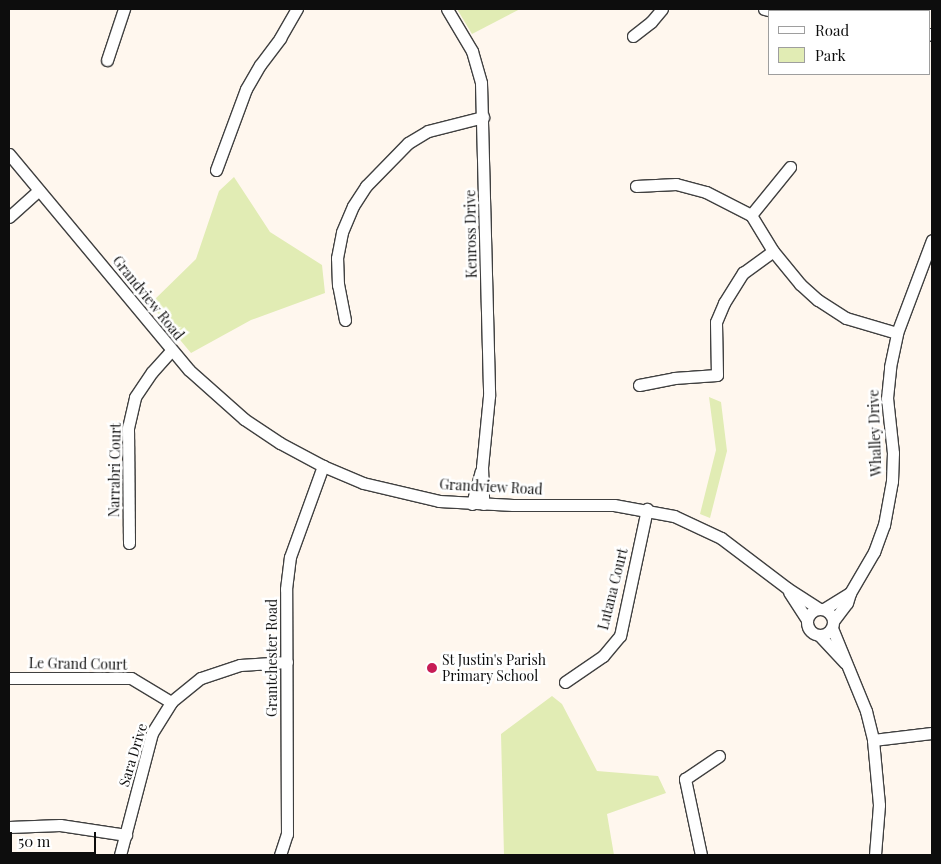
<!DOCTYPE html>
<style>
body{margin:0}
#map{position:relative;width:941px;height:864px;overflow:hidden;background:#fff7ee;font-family:"Playfair Display",serif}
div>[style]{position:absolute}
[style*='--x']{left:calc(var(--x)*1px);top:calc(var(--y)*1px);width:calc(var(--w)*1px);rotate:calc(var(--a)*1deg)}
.green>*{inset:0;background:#e1ecb4}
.roads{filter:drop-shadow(1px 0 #404040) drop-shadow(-1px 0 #404040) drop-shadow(0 1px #404040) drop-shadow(0 -1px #404040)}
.minor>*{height:11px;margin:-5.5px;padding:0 5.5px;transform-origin:5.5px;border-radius:5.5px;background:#fff}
.minor>.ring{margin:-5.5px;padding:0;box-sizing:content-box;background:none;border:11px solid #fff;border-radius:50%}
.dots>*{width:14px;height:14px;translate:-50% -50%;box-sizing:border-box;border:2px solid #fff;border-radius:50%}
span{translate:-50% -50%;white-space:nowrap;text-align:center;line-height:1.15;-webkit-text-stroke:5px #fff;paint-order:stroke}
.street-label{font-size:14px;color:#0d0d0d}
.poi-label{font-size:14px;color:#0d0d0d}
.left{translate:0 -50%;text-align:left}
.frame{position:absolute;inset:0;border:10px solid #0d0d0d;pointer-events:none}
.legend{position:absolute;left:768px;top:10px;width:162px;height:65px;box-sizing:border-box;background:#fff;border:1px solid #9e9e9e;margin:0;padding:6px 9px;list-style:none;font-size:15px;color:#0d0d0d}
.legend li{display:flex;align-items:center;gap:10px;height:25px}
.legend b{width:25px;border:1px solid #9e9e9e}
.scale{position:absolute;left:10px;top:832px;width:86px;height:22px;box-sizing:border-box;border:2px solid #0d0d0d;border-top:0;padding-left:6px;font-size:15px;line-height:18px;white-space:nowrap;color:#0d0d0d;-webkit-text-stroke:4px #fff;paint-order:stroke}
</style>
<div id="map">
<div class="green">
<i style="clip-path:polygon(457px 9px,520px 9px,472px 34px)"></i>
<i style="clip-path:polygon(234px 177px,270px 232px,322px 265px,325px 293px,251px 320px,191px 353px,150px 304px,196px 259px,219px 191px)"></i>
<i style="clip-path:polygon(709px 397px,721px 402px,727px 451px,710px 518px,700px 514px,716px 450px)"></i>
<i style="clip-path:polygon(552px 696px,562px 704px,597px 771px,658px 776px,666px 793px,607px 814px,614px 855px,504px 855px,501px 734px)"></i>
</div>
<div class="roads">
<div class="minor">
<i style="--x:447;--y:9;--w:49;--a:59.2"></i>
<i style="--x:472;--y:51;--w:33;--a:74"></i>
<i style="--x:481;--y:83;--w:313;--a:88.5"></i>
<i style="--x:489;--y:396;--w:71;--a:95.6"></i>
<i style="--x:482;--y:467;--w:37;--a:88"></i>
<i style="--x:764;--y:9;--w:9;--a:13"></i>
<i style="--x:930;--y:34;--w:2;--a:27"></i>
<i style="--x:633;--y:36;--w:23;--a:-38"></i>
<i style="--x:651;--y:22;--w:17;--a:-50"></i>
<i style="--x:107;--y:60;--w:54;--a:-71.6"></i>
<i style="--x:9;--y:154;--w:281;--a:50.2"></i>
<i style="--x:189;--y:370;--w:74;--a:41.7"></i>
<i style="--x:244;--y:419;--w:43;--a:33.7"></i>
<i style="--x:280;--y:443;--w:49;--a:28.1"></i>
<i style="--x:323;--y:466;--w:43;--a:23"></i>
<i style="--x:363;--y:483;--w:78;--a:13.3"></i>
<i style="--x:439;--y:501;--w:74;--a:3.1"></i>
<i style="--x:513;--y:505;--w:101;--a:0"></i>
<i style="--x:614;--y:505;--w:61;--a:10.4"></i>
<i style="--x:674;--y:516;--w:52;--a:25.1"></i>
<i style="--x:721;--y:538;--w:83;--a:37.1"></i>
<i style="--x:787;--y:588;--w:38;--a:33"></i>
<i style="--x:216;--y:170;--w:86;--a:-69.7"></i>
<i style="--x:246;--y:89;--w:28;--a:-60"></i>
<i style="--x:260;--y:65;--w:34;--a:-53"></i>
<i style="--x:280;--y:38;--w:34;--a:-60"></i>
<i style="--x:636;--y:186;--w:40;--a:-2.9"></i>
<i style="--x:676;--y:184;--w:31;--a:15"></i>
<i style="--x:706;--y:192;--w:51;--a:27.1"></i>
<i style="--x:751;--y:215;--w:42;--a:58.6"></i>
<i style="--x:773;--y:251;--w:43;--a:50.7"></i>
<i style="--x:800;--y:284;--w:24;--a:42"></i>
<i style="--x:818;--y:300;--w:33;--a:33"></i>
<i style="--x:846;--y:318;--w:53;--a:16.4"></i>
<i style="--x:751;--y:215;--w:62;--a:-50.9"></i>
<i style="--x:9;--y:217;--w:40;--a:-42"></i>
<i style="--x:345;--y:320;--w:36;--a:-101"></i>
<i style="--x:338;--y:285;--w:27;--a:-92"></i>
<i style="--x:337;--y:258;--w:26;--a:-79"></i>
<i style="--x:342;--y:232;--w:28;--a:-67"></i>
<i style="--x:353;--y:206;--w:24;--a:-57"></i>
<i style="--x:366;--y:186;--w:60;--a:-45.7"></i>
<i style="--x:408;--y:143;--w:23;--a:-31"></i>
<i style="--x:428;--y:131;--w:57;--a:-14.3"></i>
<i style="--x:639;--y:385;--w:36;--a:-11"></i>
<i style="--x:674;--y:378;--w:43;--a:-4"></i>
<i style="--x:717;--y:375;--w:53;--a:-91.1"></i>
<i style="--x:716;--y:322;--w:21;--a:-67"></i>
<i style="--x:724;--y:303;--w:36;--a:-58"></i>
<i style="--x:743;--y:273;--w:37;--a:-36"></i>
<i style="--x:472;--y:504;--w:34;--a:-75"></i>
<i style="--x:129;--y:543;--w:115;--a:-90.5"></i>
<i style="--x:128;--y:428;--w:32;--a:-77"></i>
<i style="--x:135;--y:397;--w:30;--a:-56"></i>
<i style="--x:152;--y:372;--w:28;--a:-48"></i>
<i style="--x:789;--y:592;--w:33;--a:57"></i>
<i class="ring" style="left:807px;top:609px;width:15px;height:15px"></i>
<i style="--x:824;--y:609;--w:31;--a:-32"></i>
<i style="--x:834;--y:620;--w:21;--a:-53"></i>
<i style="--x:847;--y:603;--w:10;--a:-73"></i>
<i style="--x:850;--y:593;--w:48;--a:-59.7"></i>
<i style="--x:874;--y:552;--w:29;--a:-70"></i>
<i style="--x:884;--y:525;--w:45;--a:-79.7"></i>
<i style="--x:892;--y:481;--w:28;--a:-88"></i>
<i style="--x:893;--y:453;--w:55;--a:-96.2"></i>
<i style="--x:887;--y:398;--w:31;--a:-84"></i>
<i style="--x:890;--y:367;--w:35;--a:-78"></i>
<i style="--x:897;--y:333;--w:99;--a:-69.4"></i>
<i style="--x:832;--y:628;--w:90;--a:67.7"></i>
<i style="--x:866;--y:711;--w:30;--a:76"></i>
<i style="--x:873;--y:740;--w:65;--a:84.7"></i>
<i style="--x:879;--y:805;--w:50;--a:94.6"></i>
<i style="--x:819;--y:635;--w:38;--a:47"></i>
<i style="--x:9;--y:678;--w:122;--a:0"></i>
<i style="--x:131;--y:678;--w:47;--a:31"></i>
<i style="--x:565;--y:682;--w:46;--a:-34.4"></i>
<i style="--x:603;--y:656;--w:26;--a:-50"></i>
<i style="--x:620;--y:636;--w:130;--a:-78"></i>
<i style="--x:873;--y:740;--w:59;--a:-6.8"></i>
<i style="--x:9;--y:827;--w:51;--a:-2.2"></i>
<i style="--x:60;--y:825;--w:67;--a:8.6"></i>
<i style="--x:120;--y:855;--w:126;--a:-75.3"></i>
<i style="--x:152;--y:733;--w:36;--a:-58"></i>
<i style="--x:171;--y:702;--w:38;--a:-39"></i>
<i style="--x:201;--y:678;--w:41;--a:-18.4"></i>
<i style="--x:240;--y:665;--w:47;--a:-3.7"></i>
<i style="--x:280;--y:855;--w:22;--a:-72"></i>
<i style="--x:287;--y:834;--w:245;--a:-90.2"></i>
<i style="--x:286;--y:589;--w:32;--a:-83"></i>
<i style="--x:290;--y:557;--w:97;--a:-70.1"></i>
<i style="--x:701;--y:855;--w:78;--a:-101.9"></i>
<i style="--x:685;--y:779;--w:41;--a:-34.1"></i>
</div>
</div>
<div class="dots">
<i style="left:432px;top:668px;background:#c71c55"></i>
</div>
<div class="street-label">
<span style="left:471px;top:234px;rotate:-91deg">Kenross Drive</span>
<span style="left:148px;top:298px;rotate:51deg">Grandview Road</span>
<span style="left:875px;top:433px;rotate:-92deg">Whalley Drive</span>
<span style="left:115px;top:470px;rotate:-89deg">Narrabri Court</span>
<span style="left:491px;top:487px;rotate:3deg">Grandview Road</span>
<span style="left:613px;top:589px;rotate:-76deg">Lutana Court</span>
<span style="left:272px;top:658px;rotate:-90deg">Grantchester Road</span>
<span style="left:78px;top:664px;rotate:1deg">Le Grand Court</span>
<span style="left:133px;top:755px;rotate:-73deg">Sara Drive</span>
</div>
<div class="poi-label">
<span class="left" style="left:442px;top:668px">St Justin's Parish<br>Primary School</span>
</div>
<div class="frame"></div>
<ul class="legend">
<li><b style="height:6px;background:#fff"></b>Road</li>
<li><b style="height:14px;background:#e1ecb4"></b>Park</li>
</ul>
<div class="scale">50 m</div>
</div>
